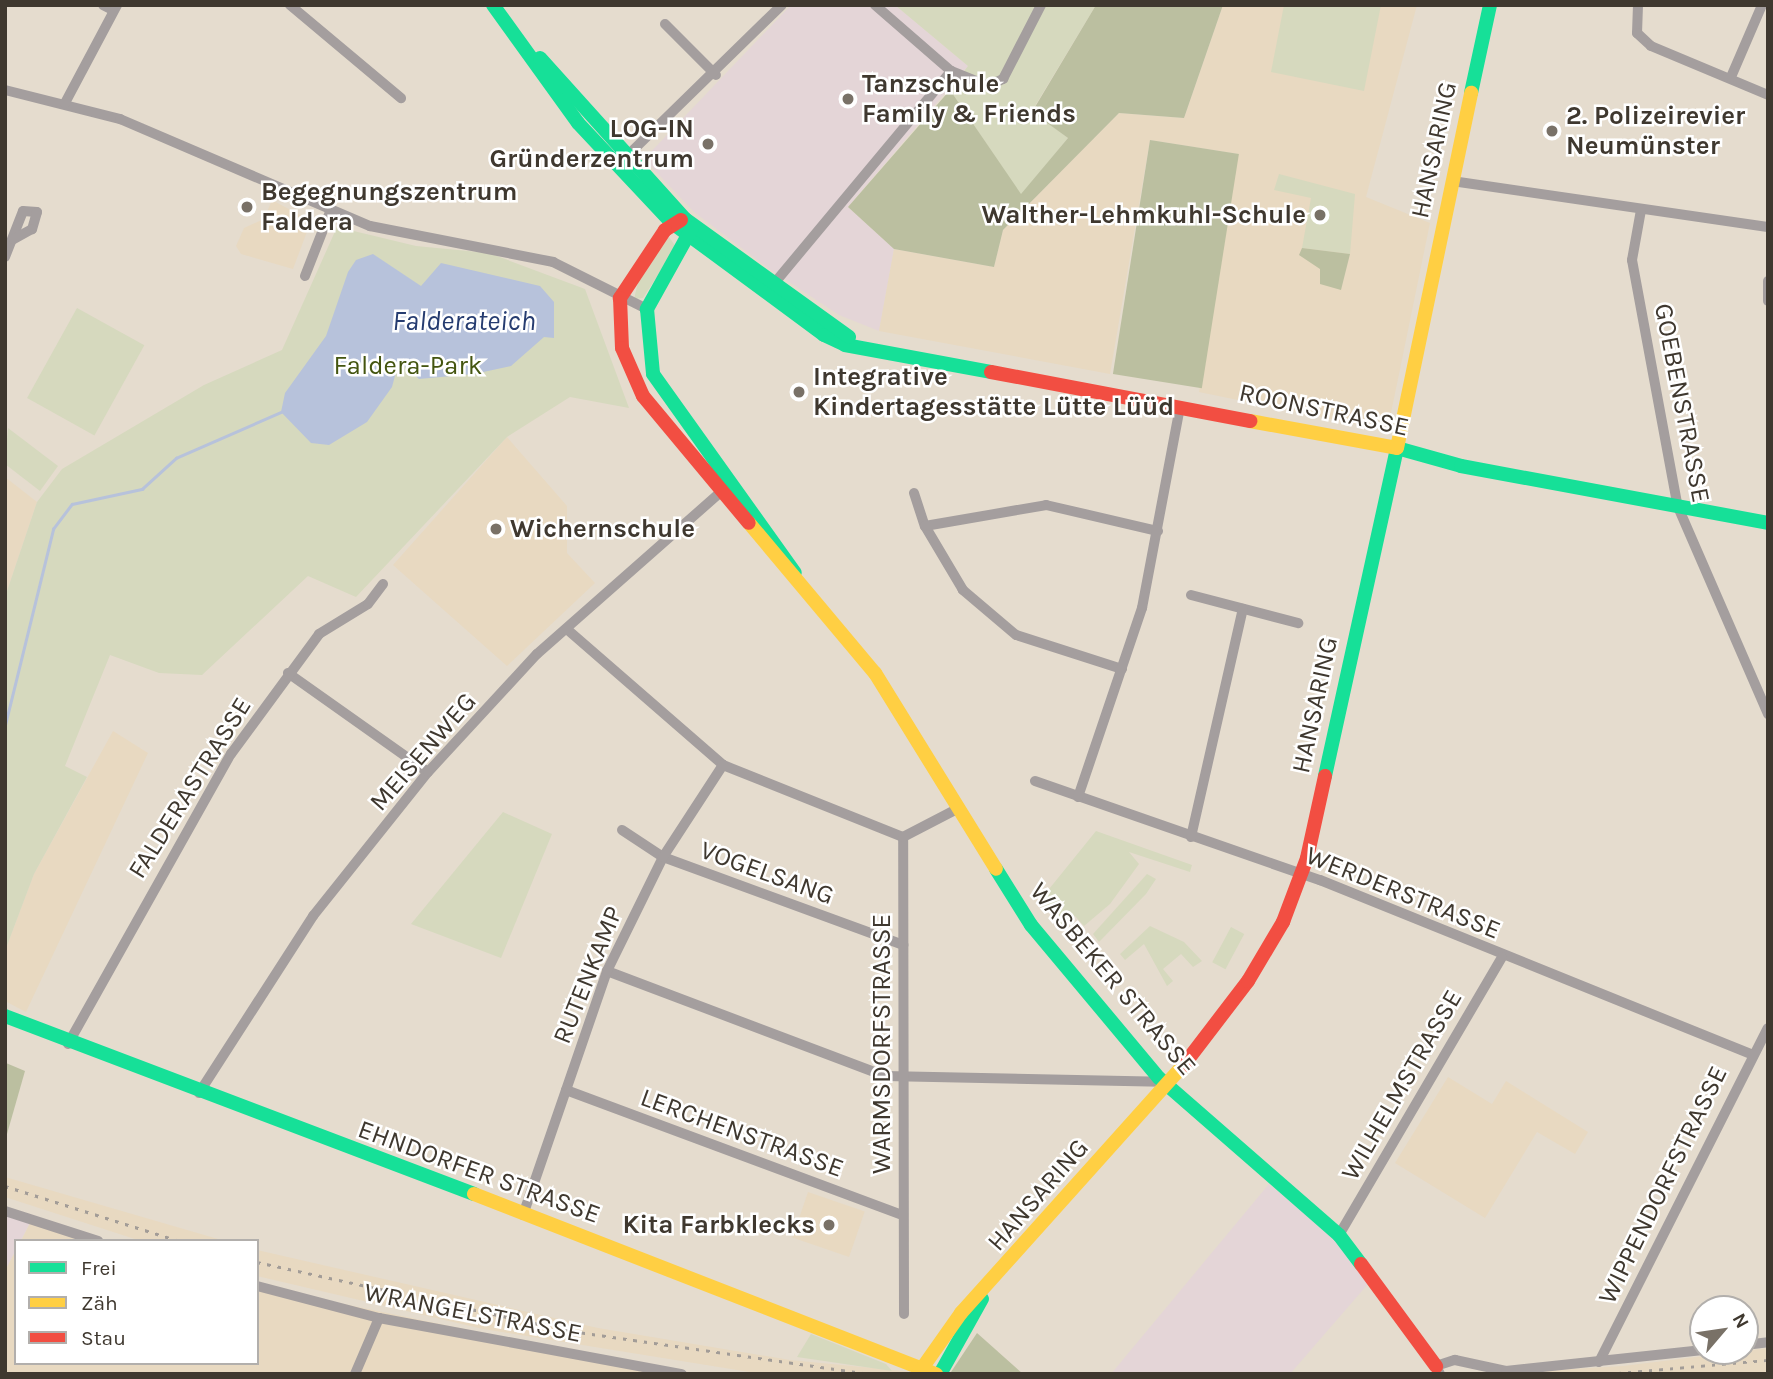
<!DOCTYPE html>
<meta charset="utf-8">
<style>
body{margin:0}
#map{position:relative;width:1773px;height:1379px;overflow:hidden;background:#e5dcce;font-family:Karla,sans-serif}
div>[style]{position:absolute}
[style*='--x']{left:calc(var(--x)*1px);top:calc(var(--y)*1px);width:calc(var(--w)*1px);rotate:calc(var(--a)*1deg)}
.commercial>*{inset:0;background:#e4d5d7}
.built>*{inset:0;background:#e8d9c1;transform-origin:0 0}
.green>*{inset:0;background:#d6d9be;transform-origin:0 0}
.forest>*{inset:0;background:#bbbfa0;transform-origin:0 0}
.water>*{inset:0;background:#b7c2db}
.stream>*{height:2.5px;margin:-1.25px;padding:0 1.25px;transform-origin:1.25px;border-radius:1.25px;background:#b7c2db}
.street>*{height:10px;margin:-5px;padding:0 5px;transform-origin:5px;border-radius:5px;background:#a49e9e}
.fast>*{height:14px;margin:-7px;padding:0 7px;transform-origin:7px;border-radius:7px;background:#16e098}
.slow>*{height:14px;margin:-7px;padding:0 7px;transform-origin:7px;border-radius:7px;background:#ffcf43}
.jam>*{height:14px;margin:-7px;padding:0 7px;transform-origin:7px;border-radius:7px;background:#f24e42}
.rail>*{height:2.5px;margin-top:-1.25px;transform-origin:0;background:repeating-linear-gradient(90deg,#a29c97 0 3.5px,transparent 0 10.5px)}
.dots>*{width:19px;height:19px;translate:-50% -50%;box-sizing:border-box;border:4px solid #fff;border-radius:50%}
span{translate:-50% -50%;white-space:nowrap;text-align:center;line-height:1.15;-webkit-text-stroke:5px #fff;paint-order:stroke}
.poi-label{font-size:26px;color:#3f382f;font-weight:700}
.left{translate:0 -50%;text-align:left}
.right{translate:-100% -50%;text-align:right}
.street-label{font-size:26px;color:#3f382f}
.park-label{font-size:26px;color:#445510}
.water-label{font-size:28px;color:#263c70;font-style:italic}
.frame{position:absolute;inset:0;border:7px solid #3f382f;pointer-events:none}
.legend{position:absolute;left:14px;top:1239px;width:245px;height:126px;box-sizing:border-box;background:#fff;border:2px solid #b2afac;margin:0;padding:9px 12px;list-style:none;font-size:21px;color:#3f382f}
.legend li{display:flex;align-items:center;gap:14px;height:35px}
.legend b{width:35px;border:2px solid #b2afac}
.north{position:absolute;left:1689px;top:1295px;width:70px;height:70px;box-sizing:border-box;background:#fff;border:2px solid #b2afac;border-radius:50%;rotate:61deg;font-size:19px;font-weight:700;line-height:28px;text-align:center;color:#3f382f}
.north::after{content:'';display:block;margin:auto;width:24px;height:32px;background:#797167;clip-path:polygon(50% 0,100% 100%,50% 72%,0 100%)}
</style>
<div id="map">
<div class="commercial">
<i style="clip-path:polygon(791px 5px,895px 5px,968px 66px,848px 207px,894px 249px,879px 331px,839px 315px,768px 268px,694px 212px,644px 159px)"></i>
<i style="clip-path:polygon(1269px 1184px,1336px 1239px,1368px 1284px,1290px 1374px,1111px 1374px)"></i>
<i style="clip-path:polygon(5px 1211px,32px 1219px,5px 1271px)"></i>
</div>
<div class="built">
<i style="clip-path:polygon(1223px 5px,1417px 5px,1366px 197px,1430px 223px,1391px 413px,1365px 426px,1199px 392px,1238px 154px,1150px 140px,1110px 374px,879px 331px,894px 249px,994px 267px,1003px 230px,1119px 113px,1184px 118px)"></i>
<i style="clip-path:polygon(272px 200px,311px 221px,293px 269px,241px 254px,236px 246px,244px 228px,264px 219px)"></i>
<i style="clip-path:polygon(507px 437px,567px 506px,567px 553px,595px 583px,507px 666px,393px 565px)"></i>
<i style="clip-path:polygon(5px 477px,37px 502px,5px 597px)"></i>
<i style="clip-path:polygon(113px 731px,148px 753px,26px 1012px,5px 1001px,5px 951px,34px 874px)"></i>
<i style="clip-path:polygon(1448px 1077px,1492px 1104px,1506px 1081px,1588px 1132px,1575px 1154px,1537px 1132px,1485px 1218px,1395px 1163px)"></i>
<i style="clip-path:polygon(5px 1177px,218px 1239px,223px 1241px,141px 1241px,5px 1197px)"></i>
<i style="left:808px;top:1192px;width:60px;height:48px;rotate:19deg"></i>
<i style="clip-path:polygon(32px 1219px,98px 1241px,21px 1241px)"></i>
<i style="clip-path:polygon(16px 1250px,16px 1363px,257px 1363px,257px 1286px,682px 1374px,5px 1374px,5px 1271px)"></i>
<i style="clip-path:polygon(257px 1250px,598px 1328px,790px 1360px,935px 1374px,762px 1374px,483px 1329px,257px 1276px)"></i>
<i style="clip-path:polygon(1768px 1348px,1768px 1374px,1486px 1374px,1623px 1366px)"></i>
</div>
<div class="green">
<i style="clip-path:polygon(895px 5px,1096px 5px,1032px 111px,1068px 138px,1021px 195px,950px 90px,968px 66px)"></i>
<i style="clip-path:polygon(1284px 5px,1381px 5px,1364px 91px,1271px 72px)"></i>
<i style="clip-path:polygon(1279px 174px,1355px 194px,1350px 254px,1302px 248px,1311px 198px,1274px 190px)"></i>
<i style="clip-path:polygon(337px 227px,416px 246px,489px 253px,585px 289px,629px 408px,570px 397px,507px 437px,356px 597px,308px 576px,202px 675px,159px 673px,110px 655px,65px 766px,87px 777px,34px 874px,5px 951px,5px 597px,37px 502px,62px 469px,204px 385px,282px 350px)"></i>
<i style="clip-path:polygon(669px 237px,676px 247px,643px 298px,634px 299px,641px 270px)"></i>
<i style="left:77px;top:308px;width:77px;height:103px;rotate:29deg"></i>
<i style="clip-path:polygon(8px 428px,58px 466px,40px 491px,5px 464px)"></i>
<i style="clip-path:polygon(503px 812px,552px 834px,501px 958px,411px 924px)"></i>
<i style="clip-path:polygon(1096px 831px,1192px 865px,1190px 872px,1129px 852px,1139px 864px,1110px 904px,1084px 926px,1075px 916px,1062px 926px,1041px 899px)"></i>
<i style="clip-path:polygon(1147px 874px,1156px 879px,1146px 894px,1099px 942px,1093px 934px)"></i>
<i style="clip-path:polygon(1150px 926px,1184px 942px,1202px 961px,1193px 967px,1181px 954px,1163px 969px,1173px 981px,1167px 986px,1144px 944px,1125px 960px,1120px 954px)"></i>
<i style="left:1231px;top:927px;width:15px;height:40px;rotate:28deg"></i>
<i style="clip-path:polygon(811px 1334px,886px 1364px,892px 1371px,797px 1357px)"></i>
</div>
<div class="forest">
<i style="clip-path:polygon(1096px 5px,1223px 5px,1184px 118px,1119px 113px,1003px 230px,994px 267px,894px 249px,848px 207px,950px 90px,1021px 194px,1068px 138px,1032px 112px)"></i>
<i style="left:1150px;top:140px;width:90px;height:237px;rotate:9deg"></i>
<i style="clip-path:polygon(1302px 248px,1350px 254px,1341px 290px,1320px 284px,1320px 269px,1299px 255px)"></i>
<i style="clip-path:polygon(6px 1063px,25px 1071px,5px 1141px,5px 1064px)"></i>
<i style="clip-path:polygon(977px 1333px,1023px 1374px,951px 1372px)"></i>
</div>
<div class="water">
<i style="clip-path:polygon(373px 254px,421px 286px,441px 263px,540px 286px,554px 302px,554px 338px,544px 337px,511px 366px,474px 374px,419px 379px,399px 361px,392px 387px,367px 422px,329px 445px,311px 443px,281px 412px,285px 393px,326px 336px,348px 272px,356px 260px)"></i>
</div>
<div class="stream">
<i style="--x:5;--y:725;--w:202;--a:-76.2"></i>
<i style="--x:53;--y:529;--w:31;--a:-53"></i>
<i style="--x:72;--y:504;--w:72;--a:-12.1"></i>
<i style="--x:142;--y:489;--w:46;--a:-42.4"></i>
<i style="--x:176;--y:458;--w:115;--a:-23.7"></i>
</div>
<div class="street">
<i style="--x:103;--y:5;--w:11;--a:27"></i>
<i style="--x:290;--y:5;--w:145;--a:40"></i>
<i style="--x:875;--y:5;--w:101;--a:41"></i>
<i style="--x:951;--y:71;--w:40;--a:22"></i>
<i style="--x:988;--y:86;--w:17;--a:-25"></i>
<i style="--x:1003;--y:79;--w:83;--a:-62.8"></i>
<i style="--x:1638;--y:5;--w:28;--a:92"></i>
<i style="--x:1637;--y:33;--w:19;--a:43"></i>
<i style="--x:1651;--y:46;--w:127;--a:22.7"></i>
<i style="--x:665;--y:24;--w:72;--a:45"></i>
<i style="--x:1731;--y:77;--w:78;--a:-66.7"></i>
<i style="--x:5;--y:90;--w:119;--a:14.2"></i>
<i style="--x:120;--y:119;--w:272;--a:23.2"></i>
<i style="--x:370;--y:226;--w:187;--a:11.1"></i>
<i style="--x:553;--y:262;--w:105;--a:26.6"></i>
<i style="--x:65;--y:103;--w:111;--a:-62"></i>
<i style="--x:625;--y:158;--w:219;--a:-44.3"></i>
<i style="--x:1452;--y:181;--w:319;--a:8.3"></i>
<i style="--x:1641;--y:210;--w:51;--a:100.2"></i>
<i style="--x:1632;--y:260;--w:251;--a:79.5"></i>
<i style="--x:1678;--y:507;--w:226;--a:66.5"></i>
<i style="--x:5;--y:257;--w:49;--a:-68.6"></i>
<i style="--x:23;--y:211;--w:14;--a:4"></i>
<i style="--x:37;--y:212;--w:18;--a:106"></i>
<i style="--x:32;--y:229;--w:21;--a:151"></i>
<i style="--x:305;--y:276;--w:69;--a:-68.7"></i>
<i style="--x:1768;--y:281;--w:20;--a:90"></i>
<i style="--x:772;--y:286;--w:280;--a:-50.2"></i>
<i style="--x:914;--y:493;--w:35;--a:72"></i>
<i style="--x:1191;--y:595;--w:111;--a:14.7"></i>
<i style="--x:569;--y:631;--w:204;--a:41"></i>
<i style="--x:723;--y:765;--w:194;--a:21.8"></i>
<i style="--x:1122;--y:669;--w:111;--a:-162.2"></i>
<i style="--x:1016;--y:635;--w:70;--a:-139.7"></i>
<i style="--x:963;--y:590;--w:74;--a:-120.7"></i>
<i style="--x:925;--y:526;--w:123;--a:-9.8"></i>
<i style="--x:1046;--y:505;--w:115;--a:13.1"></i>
<i style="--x:288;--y:673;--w:171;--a:35.3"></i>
<i style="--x:1035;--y:781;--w:302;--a:19.2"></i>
<i style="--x:1320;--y:880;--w:465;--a:22"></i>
<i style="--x:1078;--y:797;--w:200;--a:-71.3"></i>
<i style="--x:1142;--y:608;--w:205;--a:-79.3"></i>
<i style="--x:622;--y:830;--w:49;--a:33.4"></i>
<i style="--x:663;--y:857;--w:256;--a:20.1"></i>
<i style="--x:1191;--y:837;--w:234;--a:-77.2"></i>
<i style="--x:607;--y:971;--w:297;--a:20.7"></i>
<i style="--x:885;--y:1076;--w:276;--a:1.2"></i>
<i style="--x:68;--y:1044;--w:333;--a:-60.7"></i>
<i style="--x:231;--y:754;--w:149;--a:-53.7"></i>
<i style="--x:319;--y:634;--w:57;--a:-31.5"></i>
<i style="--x:368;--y:604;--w:25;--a:-53"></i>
<i style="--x:566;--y:1090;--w:359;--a:20.4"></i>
<i style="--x:199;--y:1093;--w:211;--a:-57.2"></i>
<i style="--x:313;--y:916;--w:184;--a:-51.4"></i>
<i style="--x:428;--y:772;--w:161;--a:-47.3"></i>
<i style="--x:537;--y:654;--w:251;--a:-41.4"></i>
<i style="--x:5;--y:1211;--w:98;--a:17.9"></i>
<i style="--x:523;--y:1215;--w:258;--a:-71"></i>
<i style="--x:607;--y:971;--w:127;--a:-63.8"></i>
<i style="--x:663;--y:857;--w:110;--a:-56.9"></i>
<i style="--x:1339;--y:1235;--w:322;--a:-59.6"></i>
<i style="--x:257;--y:1286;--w:126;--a:14.7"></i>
<i style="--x:379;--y:1318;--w:308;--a:10.5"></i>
<i style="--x:904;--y:1314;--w:477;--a:-90.1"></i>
<i style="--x:903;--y:837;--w:63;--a:-27.4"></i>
<i style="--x:1745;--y:1345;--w:23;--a:-7"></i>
<i style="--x:1599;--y:1362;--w:374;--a:-63.2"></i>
<i style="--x:355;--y:1374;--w:61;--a:-66.8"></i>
<i style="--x:1440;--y:1374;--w:9;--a:-117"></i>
<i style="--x:1436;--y:1366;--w:20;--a:-18"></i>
<i style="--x:1455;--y:1360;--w:52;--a:12.2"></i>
<i style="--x:1506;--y:1371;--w:198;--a:-6.1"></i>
</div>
<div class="fast">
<i style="--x:493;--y:5;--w:145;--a:54.2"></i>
<i style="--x:578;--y:123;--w:136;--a:46.8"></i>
<i style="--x:671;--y:222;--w:190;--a:36.4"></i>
<i style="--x:824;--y:335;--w:23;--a:25"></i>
<i style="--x:845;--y:345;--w:148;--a:10.5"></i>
<i style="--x:540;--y:58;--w:217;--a:48"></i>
<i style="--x:685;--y:219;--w:202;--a:35.7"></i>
<i style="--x:1471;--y:93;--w:90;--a:-77.8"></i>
<i style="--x:692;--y:228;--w:93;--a:119.1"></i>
<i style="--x:647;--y:309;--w:65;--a:84.7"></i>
<i style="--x:653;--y:374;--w:244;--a:54.5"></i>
<i style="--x:1325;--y:776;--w:336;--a:-77.6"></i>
<i style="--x:1397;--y:448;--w:66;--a:15.7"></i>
<i style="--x:1461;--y:466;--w:312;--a:10.5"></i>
<i style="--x:996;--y:869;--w:66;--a:58"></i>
<i style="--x:1031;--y:925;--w:199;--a:50.1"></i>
<i style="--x:1159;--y:1078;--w:239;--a:41.1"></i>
<i style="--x:1339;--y:1235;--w:36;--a:53"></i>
<i style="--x:5;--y:1016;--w:502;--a:20.78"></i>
<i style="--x:940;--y:1374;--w:86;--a:-60.8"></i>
</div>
<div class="slow">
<i style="--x:1250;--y:421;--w:149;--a:10.4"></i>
<i style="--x:1397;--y:448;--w:363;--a:-78.2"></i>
<i style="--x:749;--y:523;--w:196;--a:50"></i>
<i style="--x:875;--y:673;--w:230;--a:58.3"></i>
<i style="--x:474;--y:1194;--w:496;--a:21.3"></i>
<i style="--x:918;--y:1374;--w:75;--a:-54.8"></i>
<i style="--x:961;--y:1313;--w:332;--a:-48.1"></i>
</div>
<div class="jam">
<i style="--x:681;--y:220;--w:19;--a:148"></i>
<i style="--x:665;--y:230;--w:82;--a:123.5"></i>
<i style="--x:620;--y:298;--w:50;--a:87.7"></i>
<i style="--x:622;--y:348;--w:52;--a:66.4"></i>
<i style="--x:643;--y:396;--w:165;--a:50.2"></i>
<i style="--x:991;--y:372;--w:264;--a:10.7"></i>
<i style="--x:1183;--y:1066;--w:107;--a:-52.6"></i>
<i style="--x:1248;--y:981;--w:69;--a:-59.3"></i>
<i style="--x:1283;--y:922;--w:68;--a:-69.4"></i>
<i style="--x:1307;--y:858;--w:84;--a:-77.6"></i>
<i style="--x:1361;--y:1264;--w:127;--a:53.7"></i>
</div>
<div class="rail">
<i style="--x:5;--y:1186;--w:182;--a:17.5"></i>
<i style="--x:257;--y:1262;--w:321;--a:12.4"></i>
<i style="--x:571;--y:1331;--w:300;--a:8.2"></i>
<i style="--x:1607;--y:1374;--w:162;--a:-5"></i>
<i style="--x:1766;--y:1374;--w:2;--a:-27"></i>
</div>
<div class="dots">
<i style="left:848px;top:99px;background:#797167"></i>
<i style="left:1552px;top:131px;background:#797167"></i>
<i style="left:708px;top:144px;background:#797167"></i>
<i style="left:247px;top:207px;background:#797167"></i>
<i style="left:1320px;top:215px;background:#797167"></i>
<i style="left:799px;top:392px;background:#797167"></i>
<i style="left:496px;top:529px;background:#797167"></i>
<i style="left:829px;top:1225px;background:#797167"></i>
</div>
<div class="poi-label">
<span class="left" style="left:862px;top:99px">Tanzschule<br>Family &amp; Friends</span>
<span class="left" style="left:1566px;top:131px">2. Polizeirevier<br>Neumünster</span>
<span class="right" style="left:694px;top:144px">LOG-IN<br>Gründerzentrum</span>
<span class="left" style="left:261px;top:207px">Begegnungszentrum<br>Faldera</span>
<span class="right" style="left:1306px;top:215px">Walther-Lehmkuhl-Schule</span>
<span class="left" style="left:813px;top:392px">Integrative<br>Kindertagesstätte Lütte Lüüd</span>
<span class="left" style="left:510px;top:529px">Wichernschule</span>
<span class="right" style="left:815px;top:1225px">Kita Farbklecks</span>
</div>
<div class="street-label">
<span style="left:1434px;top:150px;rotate:-78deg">HANSARING</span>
<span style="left:1682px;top:403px;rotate:79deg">GOEBENSTRASSE</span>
<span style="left:1324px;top:410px;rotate:12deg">ROONSTRASSE</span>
<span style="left:1315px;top:705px;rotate:-78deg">HANSARING</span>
<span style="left:423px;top:752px;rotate:-49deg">MEISENWEG</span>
<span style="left:190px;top:788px;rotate:-58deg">FALDERASTRASSE</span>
<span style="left:767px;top:873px;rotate:20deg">VOGELSANG</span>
<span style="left:1403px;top:893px;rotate:22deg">WERDERSTRASSE</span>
<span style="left:588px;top:975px;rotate:-68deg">RUTENKAMP</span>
<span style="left:1113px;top:979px;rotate:50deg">WASBEKER STRASSE</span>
<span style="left:882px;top:1044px;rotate:-90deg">WARMSDORFSTRASSE</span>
<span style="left:1402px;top:1085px;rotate:-60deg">WILHELMSTRASSE</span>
<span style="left:742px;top:1133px;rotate:20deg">LERCHENSTRASSE</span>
<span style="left:479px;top:1172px;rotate:20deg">EHNDORFER STRASSE</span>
<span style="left:1663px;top:1185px;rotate:-64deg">WIPPENDORFSTRASSE</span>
<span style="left:1038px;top:1195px;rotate:-49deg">HANSARING</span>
<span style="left:473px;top:1313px;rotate:11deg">WRANGELSTRASSE</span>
</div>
<div class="park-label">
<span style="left:408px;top:366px">Faldera-Park</span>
</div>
<div class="water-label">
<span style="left:464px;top:321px">Falderateich</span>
</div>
<div class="frame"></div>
<ul class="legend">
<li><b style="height:9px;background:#16e098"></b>Frei</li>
<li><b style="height:9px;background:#ffcf43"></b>Zäh</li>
<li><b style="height:9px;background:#f24e42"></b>Stau</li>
</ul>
<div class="north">N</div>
</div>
